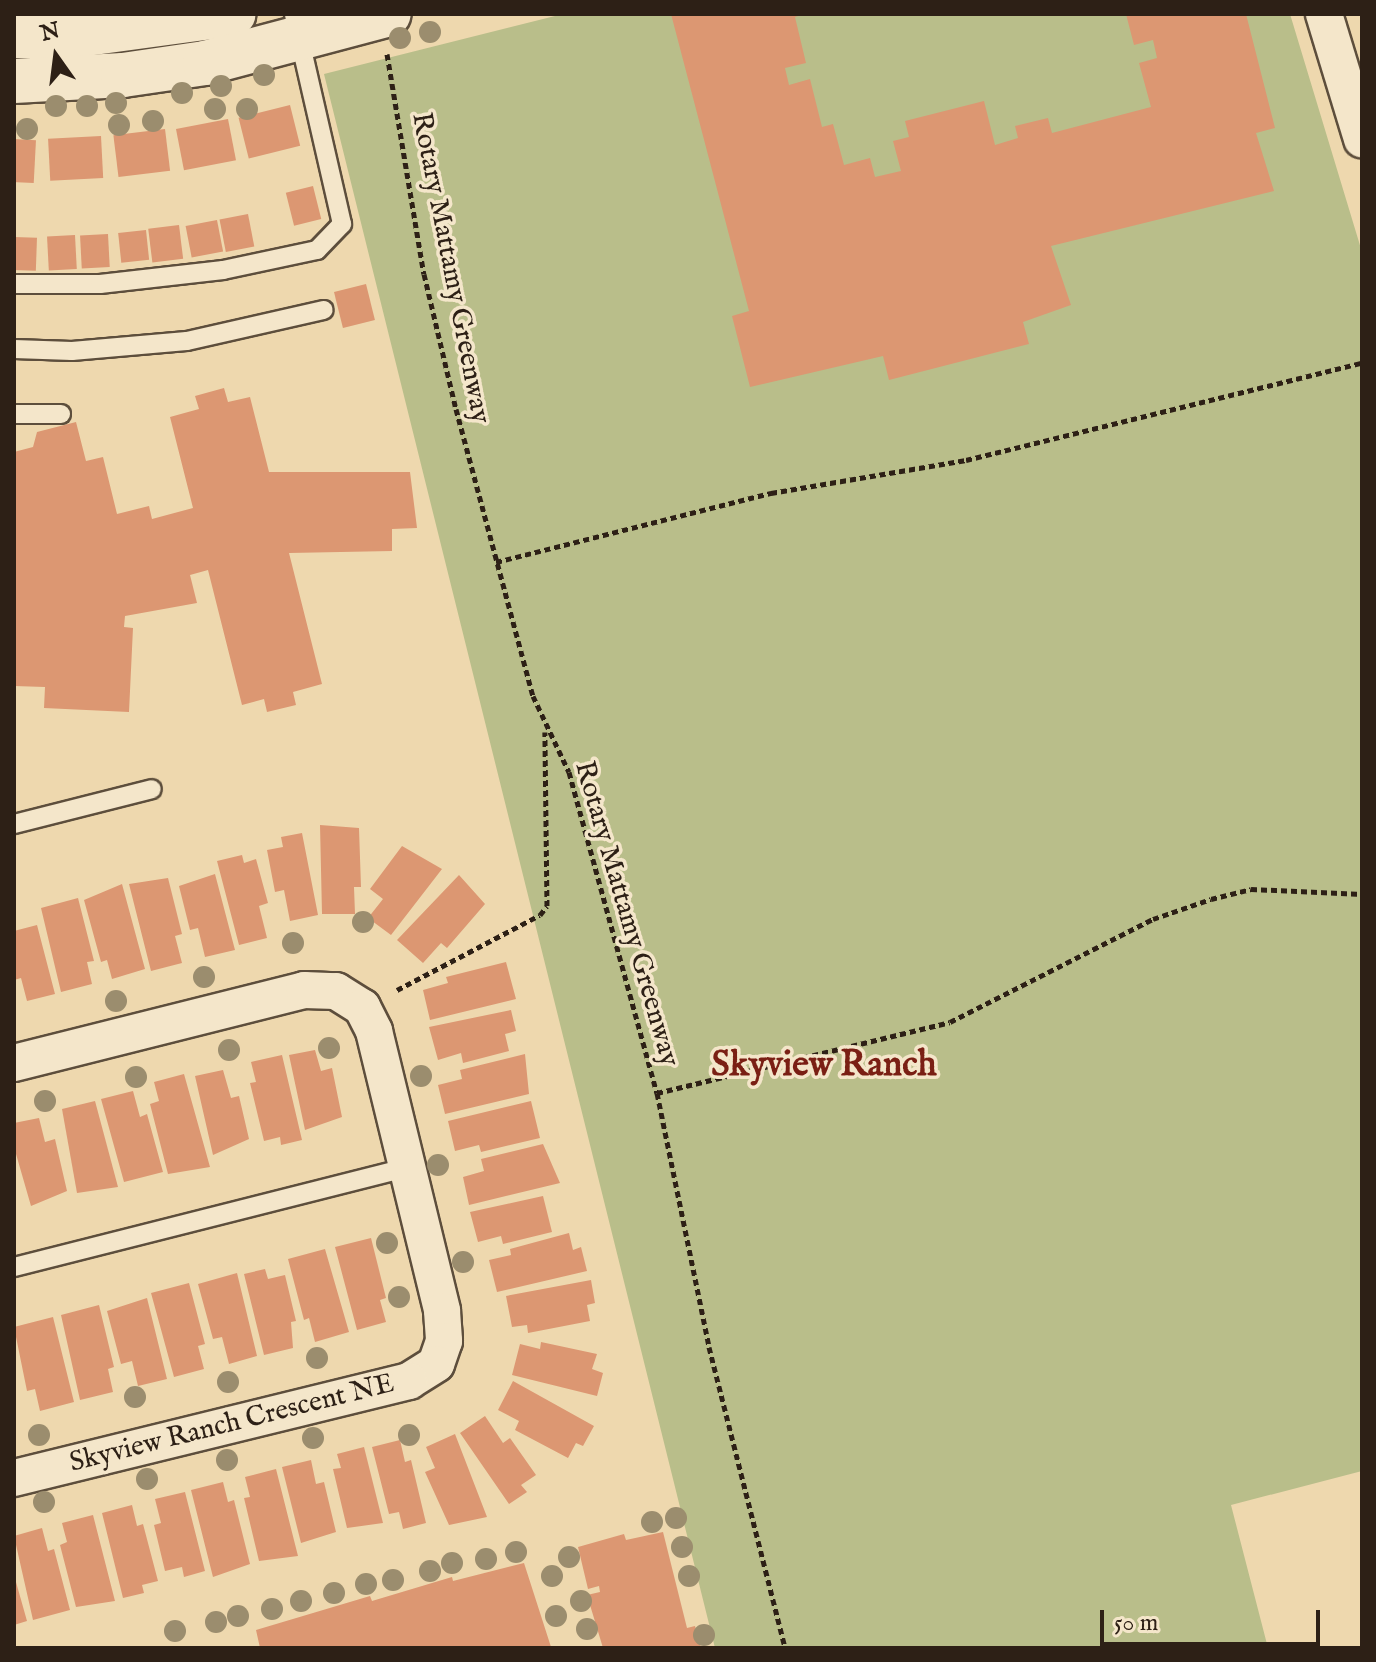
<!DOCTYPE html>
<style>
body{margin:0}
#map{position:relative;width:1376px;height:1662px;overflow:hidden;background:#eed8ae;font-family:"IM FELL English",serif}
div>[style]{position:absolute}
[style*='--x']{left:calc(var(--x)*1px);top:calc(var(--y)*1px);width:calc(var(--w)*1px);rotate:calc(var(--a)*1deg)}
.green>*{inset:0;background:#b9be8a}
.building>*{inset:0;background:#dc9772;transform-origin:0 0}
.path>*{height:5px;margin-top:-2.5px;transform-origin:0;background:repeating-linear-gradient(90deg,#2d2016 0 6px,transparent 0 10px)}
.roads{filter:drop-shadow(2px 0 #5d4e3c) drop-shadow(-2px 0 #5d4e3c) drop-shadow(0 2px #5d4e3c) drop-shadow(0 -2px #5d4e3c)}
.lane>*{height:18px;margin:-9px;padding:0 9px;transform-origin:9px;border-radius:9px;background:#f4e6ca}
.street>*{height:36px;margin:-18px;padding:0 18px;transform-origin:18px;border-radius:18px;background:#f4e6ca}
.secondary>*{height:44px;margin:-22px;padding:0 22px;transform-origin:22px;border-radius:22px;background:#f4e6ca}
.trees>*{width:22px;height:22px;margin:-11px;border-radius:50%;background:#9b8d6e}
span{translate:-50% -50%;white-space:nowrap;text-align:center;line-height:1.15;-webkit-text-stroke:7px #f4e6ca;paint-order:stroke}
.street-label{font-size:28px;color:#2d2016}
.district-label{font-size:36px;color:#7a1f14;font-weight:700}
.frame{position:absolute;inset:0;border:16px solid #2d2016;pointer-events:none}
.north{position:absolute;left:16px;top:16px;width:80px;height:80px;-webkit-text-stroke:6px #f4e6ca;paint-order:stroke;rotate:346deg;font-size:22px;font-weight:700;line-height:32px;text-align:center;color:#2d2016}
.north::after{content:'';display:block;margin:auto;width:28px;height:36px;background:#2d2016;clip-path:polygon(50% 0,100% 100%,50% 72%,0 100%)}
.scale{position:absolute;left:1100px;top:1610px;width:220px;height:36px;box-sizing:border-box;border:4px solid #2d2016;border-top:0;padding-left:10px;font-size:24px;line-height:28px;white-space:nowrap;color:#2d2016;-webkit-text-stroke:6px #f4e6ca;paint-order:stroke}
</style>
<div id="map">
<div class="green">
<i style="clip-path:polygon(563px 14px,1290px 14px,1362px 252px,1362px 1471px,1231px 1505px,1268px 1648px,715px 1648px,324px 74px)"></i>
</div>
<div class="building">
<i style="clip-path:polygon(671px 14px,804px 14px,795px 17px,806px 63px,785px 68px,789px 85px,810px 79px,822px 127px,833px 124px,844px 165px,870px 158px,875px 177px,901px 171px,893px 141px,909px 137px,905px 121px,984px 101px,995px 145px,1018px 138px,1015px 126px,1048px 118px,1052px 133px,1151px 107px,1139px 63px,1157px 58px,1153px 40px,1134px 45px,1126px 14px,1246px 14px,1275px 128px,1256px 133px,1274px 191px,1051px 246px,1071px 305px,1023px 322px,1029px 344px,889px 380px,883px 356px,750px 387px,732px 316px,749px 311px)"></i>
<i style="left:290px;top:105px;width:42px;height:53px;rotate:76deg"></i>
<i style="left:228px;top:119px;width:42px;height:53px;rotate:79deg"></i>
<i style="left:165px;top:129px;width:42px;height:52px;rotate:83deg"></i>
<i style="left:101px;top:136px;width:42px;height:53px;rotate:87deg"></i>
<i style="left:14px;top:139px;width:22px;height:43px;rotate:3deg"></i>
<i style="left:313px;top:186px;width:34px;height:28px;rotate:76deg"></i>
<i style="left:248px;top:214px;width:33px;height:29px;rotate:79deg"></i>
<i style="left:217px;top:220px;width:32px;height:32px;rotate:79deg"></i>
<i style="left:179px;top:225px;width:34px;height:31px;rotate:83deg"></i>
<i style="left:146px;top:230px;width:30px;height:28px;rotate:84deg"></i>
<i style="left:108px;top:234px;width:33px;height:28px;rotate:87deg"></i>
<i style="left:75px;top:235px;width:34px;height:28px;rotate:87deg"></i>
<i style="left:14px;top:237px;width:23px;height:33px;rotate:2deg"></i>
<i style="left:366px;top:284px;width:37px;height:33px;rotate:76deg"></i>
<i style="clip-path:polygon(224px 388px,228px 402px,250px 397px,269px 472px,410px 472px,417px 528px,392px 529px,392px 551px,289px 553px,322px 684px,293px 692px,296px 705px,267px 712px,264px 699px,242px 705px,208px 570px,190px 575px,197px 603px,125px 616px,124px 627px,133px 628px,129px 712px,44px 708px,45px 687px,14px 686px,14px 452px,33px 447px,37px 432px,76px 422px,86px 461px,103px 457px,117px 514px,149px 506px,152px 519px,193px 508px,170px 417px,199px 409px,195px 396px)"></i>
<i style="clip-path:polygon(320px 825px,359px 828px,361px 887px,354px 887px,355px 914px,322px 914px)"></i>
<i style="clip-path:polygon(302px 833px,318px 915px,290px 921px,284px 890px,275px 892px,267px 850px,283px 847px,281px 837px)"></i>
<i style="clip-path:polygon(402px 846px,442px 869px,391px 935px,368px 918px,383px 899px,370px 889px)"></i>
<i style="clip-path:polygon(242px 855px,244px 863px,256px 859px,268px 903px,259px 906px,267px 938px,239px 945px,217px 861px)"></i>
<i style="clip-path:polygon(215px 874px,235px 950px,205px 957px,198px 928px,190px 930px,179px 886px)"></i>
<i style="clip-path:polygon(459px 875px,485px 904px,447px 948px,441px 943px,423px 963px,397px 940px)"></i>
<i style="clip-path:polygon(168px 878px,182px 934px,175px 936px,182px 963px,151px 971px,129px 884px)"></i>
<i style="clip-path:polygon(122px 884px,145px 969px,112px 979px,107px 960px,101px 962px,84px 900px)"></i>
<i style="clip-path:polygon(78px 898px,94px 961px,87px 962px,92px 984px,61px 992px,41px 908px)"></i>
<i style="clip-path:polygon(37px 925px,55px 994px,27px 1001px,21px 978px,14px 980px,14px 931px)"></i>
<i style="clip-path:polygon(506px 962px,516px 999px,430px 1020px,423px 990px,448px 983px,446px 977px)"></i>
<i style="clip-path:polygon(511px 1010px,516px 1031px,505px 1034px,509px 1051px,463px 1063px,461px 1053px,438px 1060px,429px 1027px)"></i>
<i style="clip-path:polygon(315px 1050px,321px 1071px,332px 1068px,342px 1117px,305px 1130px,289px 1055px)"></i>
<i style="clip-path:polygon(525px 1054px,529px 1094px,445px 1114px,438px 1085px,462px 1079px,460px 1070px)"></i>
<i style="clip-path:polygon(282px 1055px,302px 1140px,281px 1145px,280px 1137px,264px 1141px,250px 1083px,256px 1082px,251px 1062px)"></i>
<i style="clip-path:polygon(223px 1070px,231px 1098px,239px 1096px,249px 1139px,213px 1155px,195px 1076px)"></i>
<i style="clip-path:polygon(184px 1074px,210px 1167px,168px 1174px,150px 1104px,159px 1101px,154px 1082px)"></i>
<i style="clip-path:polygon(133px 1091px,140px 1117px,147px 1114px,163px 1172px,124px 1182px,101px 1099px)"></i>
<i style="clip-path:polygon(95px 1101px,118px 1187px,77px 1193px,62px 1109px)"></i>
<i style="clip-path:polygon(531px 1101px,540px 1138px,481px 1152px,479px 1145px,455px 1151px,448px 1121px)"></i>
<i style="clip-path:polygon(39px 1118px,45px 1142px,55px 1139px,67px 1191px,31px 1206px,14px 1147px,14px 1123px)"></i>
<i style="clip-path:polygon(543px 1144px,560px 1183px,469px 1205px,463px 1177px,484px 1171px,481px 1159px)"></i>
<i style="clip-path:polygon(543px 1196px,552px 1232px,503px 1244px,501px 1236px,478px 1242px,470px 1212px)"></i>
<i style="clip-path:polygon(569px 1233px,573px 1250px,581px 1247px,587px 1271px,497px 1292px,489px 1260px,511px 1255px,510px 1249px)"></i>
<i style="clip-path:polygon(371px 1238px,386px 1298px,380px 1300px,386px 1322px,357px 1330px,335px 1247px)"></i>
<i style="clip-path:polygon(325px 1249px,349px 1332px,315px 1342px,309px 1318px,304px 1320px,288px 1259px)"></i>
<i style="clip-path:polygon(265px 1269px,268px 1279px,285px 1275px,296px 1321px,291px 1322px,293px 1348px,264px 1355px,244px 1274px)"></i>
<i style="clip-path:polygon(237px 1273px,257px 1356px,229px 1364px,222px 1337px,213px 1339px,198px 1284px)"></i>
<i style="clip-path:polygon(591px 1280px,595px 1303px,587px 1305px,590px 1321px,528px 1333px,527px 1325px,512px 1327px,506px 1296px)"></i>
<i style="clip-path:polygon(189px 1283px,205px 1344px,198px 1346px,204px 1369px,174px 1377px,151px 1293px)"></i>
<i style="clip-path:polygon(147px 1298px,167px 1379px,138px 1386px,132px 1361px,121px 1364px,107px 1311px)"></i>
<i style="clip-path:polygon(99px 1305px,114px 1367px,108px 1369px,113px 1392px,80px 1400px,61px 1315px)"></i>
<i style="clip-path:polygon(53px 1317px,74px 1402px,40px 1411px,35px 1389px,27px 1391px,14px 1327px)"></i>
<i style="clip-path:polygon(541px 1342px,597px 1354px,592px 1369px,603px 1373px,597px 1396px,512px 1375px,520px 1344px,540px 1349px)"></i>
<i style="clip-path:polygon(513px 1381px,594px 1426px,583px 1446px,576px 1443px,568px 1458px,515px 1430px,519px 1421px,498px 1410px)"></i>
<i style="clip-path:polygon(485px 1416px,503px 1443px,510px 1438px,536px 1475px,521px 1485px,527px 1492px,509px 1504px,460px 1433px)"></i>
<i style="clip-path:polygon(455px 1434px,487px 1517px,449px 1525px,425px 1472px,435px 1468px,426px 1447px)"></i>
<i style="clip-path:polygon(400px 1440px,405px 1462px,411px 1460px,426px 1523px,403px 1529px,399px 1512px,389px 1514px,372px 1447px)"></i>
<i style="clip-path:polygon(364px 1447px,383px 1523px,347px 1528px,333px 1469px,341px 1468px,337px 1454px)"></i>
<i style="clip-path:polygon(311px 1460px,316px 1484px,324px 1482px,336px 1532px,301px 1543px,282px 1467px)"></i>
<i style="clip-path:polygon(276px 1469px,298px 1556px,259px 1561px,244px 1498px,250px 1497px,245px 1477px)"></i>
<i style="clip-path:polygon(223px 1482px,228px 1502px,234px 1500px,250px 1564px,213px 1577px,191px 1490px)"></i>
<i style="clip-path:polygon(185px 1492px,205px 1571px,184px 1577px,182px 1567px,165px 1571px,154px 1525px,161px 1523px,155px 1499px)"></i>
<i style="clip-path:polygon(132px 1505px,137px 1526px,143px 1524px,158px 1581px,142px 1585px,144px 1593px,123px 1598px,102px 1513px)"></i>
<i style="clip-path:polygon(93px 1515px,115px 1601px,76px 1607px,60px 1545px,67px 1542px,62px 1523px)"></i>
<i style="clip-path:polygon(42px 1528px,48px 1551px,54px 1549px,70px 1610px,33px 1620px,14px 1536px)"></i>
<i style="clip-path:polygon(663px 1532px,687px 1628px,695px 1626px,701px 1648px,603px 1648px,587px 1595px,600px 1592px,599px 1586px,588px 1589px,578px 1547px,624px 1534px,626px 1540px)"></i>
<i style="clip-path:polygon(524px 1563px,551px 1647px,260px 1648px,256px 1630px,370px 1596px,372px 1601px,452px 1577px,453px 1581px)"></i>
<i style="clip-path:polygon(14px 1575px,27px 1621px,14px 1625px)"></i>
</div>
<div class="path">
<i style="--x:387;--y:54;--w:223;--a:80.5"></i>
<i style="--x:424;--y:274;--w:139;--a:76.7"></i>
<i style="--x:456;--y:409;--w:297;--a:75"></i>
<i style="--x:533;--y:696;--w:84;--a:64.7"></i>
<i style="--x:569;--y:772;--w:333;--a:74.7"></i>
<i style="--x:657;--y:1093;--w:259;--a:78.4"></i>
<i style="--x:709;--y:1347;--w:310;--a:75.8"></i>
<i style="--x:496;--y:562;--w:284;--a:-14.1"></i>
<i style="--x:771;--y:493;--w:198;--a:-9.6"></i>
<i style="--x:966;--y:460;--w:408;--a:-13.8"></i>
<i style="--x:397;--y:990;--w:161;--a:-27.7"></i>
<i style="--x:540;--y:915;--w:11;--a:-52"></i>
<i style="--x:547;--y:906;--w:174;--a:-90.7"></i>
<i style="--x:657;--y:1093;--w:301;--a:-13.6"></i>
<i style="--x:950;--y:1022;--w:228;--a:-26.9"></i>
<i style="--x:1153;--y:919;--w:61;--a:-19"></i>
<i style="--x:1211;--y:899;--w:41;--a:-14"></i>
<i style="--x:1251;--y:889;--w:111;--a:2.6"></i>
</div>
<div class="roads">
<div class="lane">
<i style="--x:14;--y:284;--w:86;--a:0"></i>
<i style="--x:100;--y:284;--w:124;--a:-6.5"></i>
<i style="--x:223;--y:270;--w:96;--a:-12"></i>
<i style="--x:317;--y:250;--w:36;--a:-46"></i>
<i style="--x:342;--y:224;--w:215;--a:-102.9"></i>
<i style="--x:14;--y:349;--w:58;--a:2"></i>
<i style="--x:72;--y:351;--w:115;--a:-5"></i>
<i style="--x:187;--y:341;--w:140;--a:-12.8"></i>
<i style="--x:14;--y:414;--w:47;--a:0"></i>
<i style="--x:14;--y:824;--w:142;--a:-14.2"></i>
<i style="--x:14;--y:1267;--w:404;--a:-14.2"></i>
</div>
<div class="street">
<i style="--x:1324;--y:14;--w:131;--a:73.1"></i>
<i style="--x:14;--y:1063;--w:299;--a:-14.1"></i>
<i style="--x:304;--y:990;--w:32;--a:2"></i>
<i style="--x:336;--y:991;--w:31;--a:32"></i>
<i style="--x:362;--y:1007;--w:27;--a:63"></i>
<i style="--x:374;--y:1031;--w:288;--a:76.3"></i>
<i style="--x:442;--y:1311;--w:30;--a:86"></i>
<i style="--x:444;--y:1341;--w:24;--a:109"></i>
<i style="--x:436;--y:1364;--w:32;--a:148"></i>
<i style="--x:409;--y:1381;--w:407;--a:166.2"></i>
</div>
<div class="secondary">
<i style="--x:14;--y:36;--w:57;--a:0"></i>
<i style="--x:71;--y:36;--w:164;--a:-7.7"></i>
<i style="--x:14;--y:81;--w:109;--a:-3.2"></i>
<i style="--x:123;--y:75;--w:83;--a:-8.3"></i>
<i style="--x:205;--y:63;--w:190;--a:-14.9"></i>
</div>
</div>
<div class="trees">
<i style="left:430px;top:32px"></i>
<i style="left:400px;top:38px"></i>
<i style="left:264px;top:75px"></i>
<i style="left:221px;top:86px"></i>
<i style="left:182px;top:93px"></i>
<i style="left:116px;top:103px"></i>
<i style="left:56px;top:106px"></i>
<i style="left:87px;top:106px"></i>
<i style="left:215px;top:109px"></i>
<i style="left:247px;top:109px"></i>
<i style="left:153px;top:121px"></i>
<i style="left:119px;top:125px"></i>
<i style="left:27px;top:129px"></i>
<i style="left:363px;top:922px"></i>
<i style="left:293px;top:943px"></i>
<i style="left:204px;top:977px"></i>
<i style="left:116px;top:1001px"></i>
<i style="left:329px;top:1048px"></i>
<i style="left:229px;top:1050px"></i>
<i style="left:421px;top:1076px"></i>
<i style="left:136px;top:1077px"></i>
<i style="left:45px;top:1101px"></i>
<i style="left:438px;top:1165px"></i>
<i style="left:387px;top:1243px"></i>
<i style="left:463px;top:1262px"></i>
<i style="left:399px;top:1297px"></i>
<i style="left:317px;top:1358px"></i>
<i style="left:228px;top:1382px"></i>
<i style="left:135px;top:1397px"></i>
<i style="left:39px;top:1435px"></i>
<i style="left:409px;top:1435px"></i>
<i style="left:313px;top:1438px"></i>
<i style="left:227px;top:1460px"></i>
<i style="left:147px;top:1479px"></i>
<i style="left:44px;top:1502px"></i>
<i style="left:676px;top:1518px"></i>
<i style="left:652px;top:1522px"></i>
<i style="left:682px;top:1547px"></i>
<i style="left:516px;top:1552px"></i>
<i style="left:569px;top:1557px"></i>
<i style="left:486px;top:1559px"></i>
<i style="left:452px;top:1563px"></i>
<i style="left:430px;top:1571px"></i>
<i style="left:552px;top:1576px"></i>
<i style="left:689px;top:1576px"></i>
<i style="left:393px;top:1580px"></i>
<i style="left:366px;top:1584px"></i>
<i style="left:334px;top:1593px"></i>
<i style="left:301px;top:1601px"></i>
<i style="left:581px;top:1601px"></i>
<i style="left:272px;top:1609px"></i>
<i style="left:238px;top:1616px"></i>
<i style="left:556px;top:1616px"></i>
<i style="left:216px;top:1622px"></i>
<i style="left:587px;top:1629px"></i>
<i style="left:175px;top:1631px"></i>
<i style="left:704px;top:1635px"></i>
</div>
<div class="street-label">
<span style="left:450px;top:268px;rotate:79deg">Rotary Mattamy Greenway</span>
<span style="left:626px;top:914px;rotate:74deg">Rotary Mattamy Greenway</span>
<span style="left:232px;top:1424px;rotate:-14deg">Skyview Ranch Crescent NE</span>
</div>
<div class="district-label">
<span style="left:824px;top:1066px">Skyview Ranch</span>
</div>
<div class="frame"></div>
<div class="north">N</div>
<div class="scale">50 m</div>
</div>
